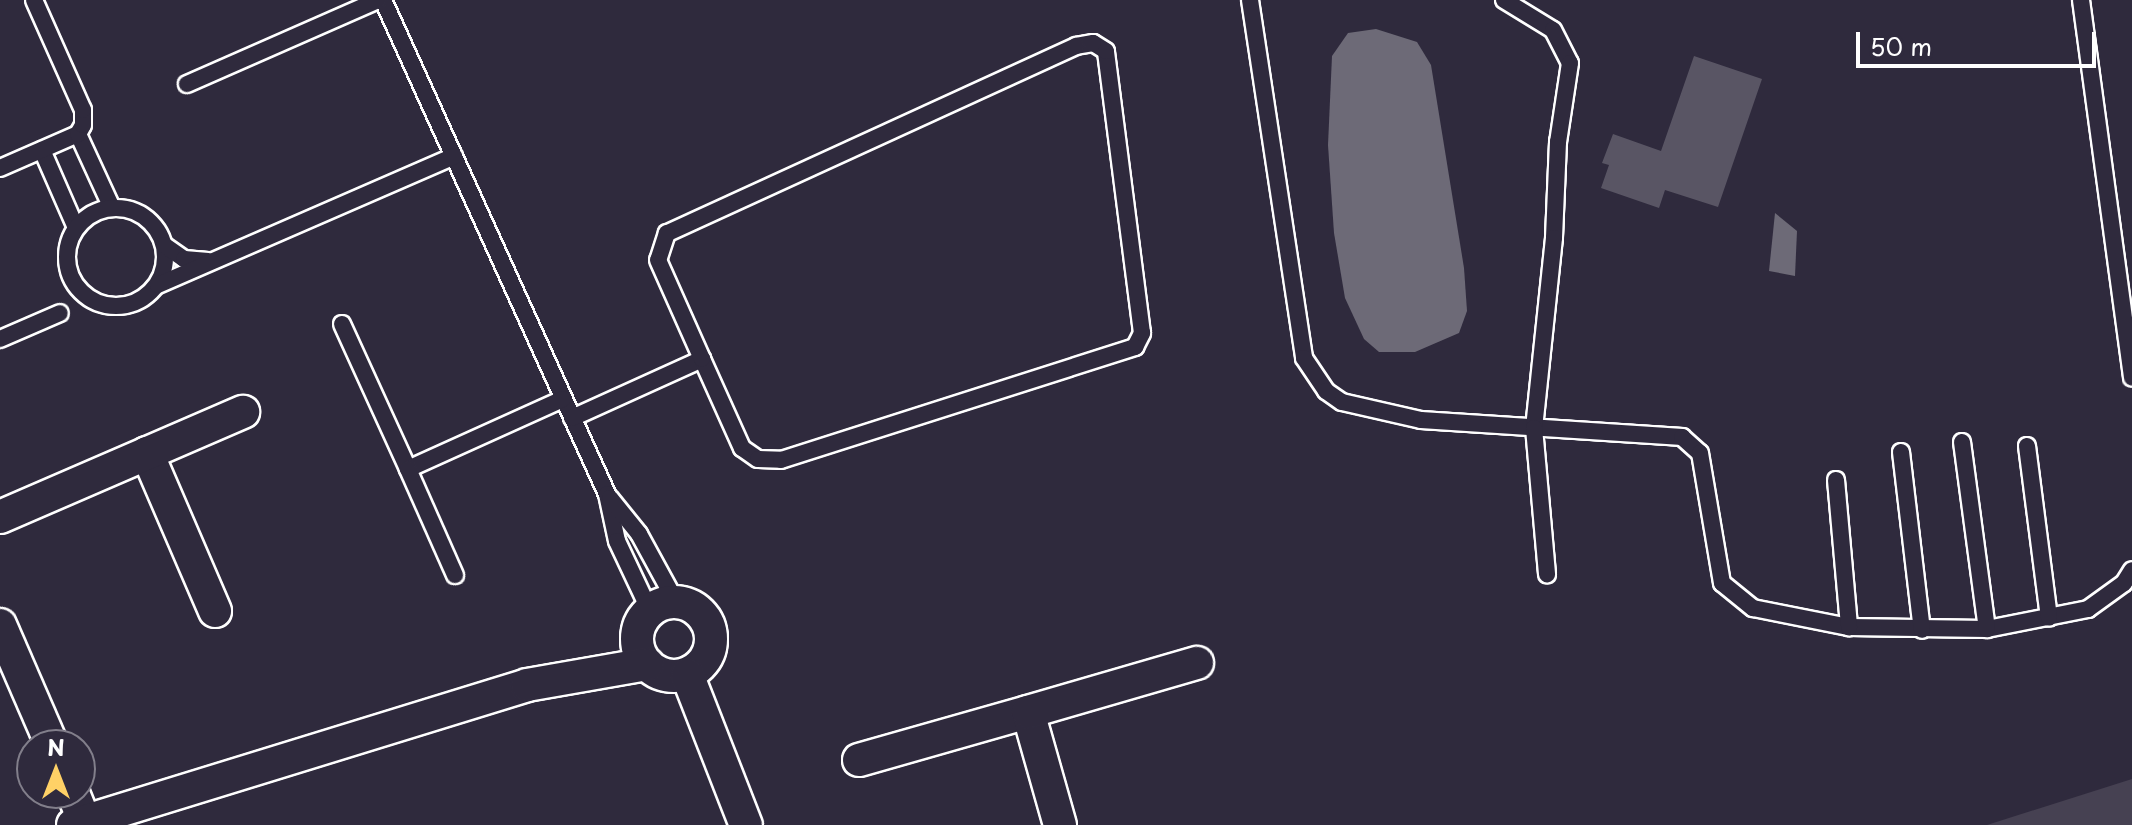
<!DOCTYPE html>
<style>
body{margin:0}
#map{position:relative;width:2132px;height:825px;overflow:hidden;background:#2f2a3d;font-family:"Playpen Sans",sans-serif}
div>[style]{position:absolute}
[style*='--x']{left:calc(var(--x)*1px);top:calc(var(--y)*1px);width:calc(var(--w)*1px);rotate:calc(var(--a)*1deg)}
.green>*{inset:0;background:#464152}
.water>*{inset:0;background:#6d6a77}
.building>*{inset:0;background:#595564}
.roads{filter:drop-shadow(2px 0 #fff) drop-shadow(-2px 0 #fff) drop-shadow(0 2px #fff) drop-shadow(0 -2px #fff)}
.service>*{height:16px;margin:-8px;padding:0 8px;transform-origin:8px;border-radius:8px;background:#2f2a3d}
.service>.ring{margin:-8px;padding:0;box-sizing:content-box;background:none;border:16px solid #2f2a3d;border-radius:50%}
.minor>*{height:32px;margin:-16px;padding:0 16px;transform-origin:16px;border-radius:16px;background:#2f2a3d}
.minor>.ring{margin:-16px;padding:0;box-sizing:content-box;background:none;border:32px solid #2f2a3d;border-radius:50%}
span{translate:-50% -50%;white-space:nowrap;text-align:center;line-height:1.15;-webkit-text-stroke:6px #2f2a3d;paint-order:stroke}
.north{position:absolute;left:16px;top:729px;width:80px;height:80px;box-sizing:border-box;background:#2f2a3d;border:2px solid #827f8b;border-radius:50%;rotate:0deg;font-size:22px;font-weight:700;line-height:32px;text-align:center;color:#fff}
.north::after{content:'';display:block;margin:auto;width:28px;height:36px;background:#ffd166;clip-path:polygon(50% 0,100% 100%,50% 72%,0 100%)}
.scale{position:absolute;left:1856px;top:32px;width:240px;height:36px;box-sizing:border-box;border:4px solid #fff;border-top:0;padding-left:10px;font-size:24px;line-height:28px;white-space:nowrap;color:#fff;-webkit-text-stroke:6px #2f2a3d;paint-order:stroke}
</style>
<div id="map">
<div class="green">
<i style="clip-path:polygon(2132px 779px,2132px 825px,1987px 825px)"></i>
</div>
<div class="water">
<i style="clip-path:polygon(1376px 29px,1417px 42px,1431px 65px,1464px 268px,1467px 311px,1459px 333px,1415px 352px,1379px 352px,1364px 339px,1345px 298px,1334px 233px,1328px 145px,1332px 56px,1348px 33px)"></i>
<i style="clip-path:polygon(1775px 213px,1797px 231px,1795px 276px,1769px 271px)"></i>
</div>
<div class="building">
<i style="clip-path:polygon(1694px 56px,1762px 79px,1718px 207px,1665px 190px,1659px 208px,1601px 188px,1609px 165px,1602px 163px,1613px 134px,1661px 151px)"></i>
</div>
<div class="roads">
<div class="service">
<i style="--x:383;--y:0;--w:542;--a:65.61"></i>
<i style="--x:607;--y:494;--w:48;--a:78"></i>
<i style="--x:617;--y:541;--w:77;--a:64.8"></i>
<i style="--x:1250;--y:0;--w:362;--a:81.4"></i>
<i style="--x:1304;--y:358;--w:40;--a:56"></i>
<i style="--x:1326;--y:391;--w:19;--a:35"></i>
<i style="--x:1342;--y:402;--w:81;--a:12.8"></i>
<i style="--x:1421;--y:420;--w:262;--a:3.7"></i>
<i style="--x:1682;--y:437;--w:24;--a:42"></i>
<i style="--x:1700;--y:453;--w:132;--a:80.4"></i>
<i style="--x:1722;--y:583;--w:40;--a:39"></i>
<i style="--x:1753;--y:608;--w:98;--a:11.2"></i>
<i style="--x:1849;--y:627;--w:138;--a:0.8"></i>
<i style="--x:1987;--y:629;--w:103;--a:-11.2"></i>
<i style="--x:2088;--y:609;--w:44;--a:-35.8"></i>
<i style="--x:2124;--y:583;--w:15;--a:-58"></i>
<i style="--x:1504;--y:0;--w:57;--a:31.5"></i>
<i style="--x:1553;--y:30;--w:37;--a:63"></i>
<i style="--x:1570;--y:63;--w:80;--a:98.6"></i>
<i style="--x:1558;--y:142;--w:96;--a:92.4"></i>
<i style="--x:1554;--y:238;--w:191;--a:96"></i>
<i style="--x:1534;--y:428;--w:147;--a:84.9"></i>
<i style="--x:2081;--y:0;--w:381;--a:82.3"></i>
<i style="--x:187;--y:84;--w:209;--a:-23.7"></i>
<i style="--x:78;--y:134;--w:81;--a:65.3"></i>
<i style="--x:42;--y:150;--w:85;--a:66.4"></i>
<i style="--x:0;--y:168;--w:85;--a:-23.6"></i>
<i style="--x:78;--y:134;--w:10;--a:-61"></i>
<i style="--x:83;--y:125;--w:15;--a:-90"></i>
<i style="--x:83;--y:110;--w:120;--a:-114"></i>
<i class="ring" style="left:67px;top:208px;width:82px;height:82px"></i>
<i style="--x:164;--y:245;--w:24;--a:35"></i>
<i style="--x:184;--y:259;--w:24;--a:5"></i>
<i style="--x:158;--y:285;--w:323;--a:-23.5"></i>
<i style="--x:342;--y:324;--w:159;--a:65.5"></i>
<i style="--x:408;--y:469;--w:170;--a:-24.3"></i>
<i style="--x:0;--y:339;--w:65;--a:-23.4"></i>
<i style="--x:572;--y:418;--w:143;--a:-24.4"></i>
<i style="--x:702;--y:359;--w:98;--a:65.8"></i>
<i style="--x:742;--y:448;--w:19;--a:35"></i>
<i style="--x:758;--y:459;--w:23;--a:2"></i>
<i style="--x:781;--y:460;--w:372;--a:-17.7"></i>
<i style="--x:1135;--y:347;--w:16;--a:-63"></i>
<i style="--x:1142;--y:333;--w:284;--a:-97.3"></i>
<i style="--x:1106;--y:51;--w:15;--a:-148"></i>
<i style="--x:1093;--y:43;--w:17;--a:170"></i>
<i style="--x:1076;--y:46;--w:450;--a:155.4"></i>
<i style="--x:667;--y:233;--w:28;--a:108"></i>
<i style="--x:658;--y:260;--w:108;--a:66"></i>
<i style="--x:1962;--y:442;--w:189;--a:82.4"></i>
<i style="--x:2027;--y:446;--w:173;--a:82.7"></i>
<i style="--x:1901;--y:452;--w:179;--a:83.3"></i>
<i style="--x:408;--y:469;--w:116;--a:66.1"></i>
<i style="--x:1836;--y:480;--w:148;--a:84.9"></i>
<i style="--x:610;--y:498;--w:46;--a:51.1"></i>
<i style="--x:639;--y:534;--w:77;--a:61.4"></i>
</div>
<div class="minor">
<i style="--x:147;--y:453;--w:172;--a:66.7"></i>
<i style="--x:0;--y:517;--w:265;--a:-23.4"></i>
<i class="ring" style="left:637px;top:602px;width:42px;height:42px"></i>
<i style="--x:0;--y:625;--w:131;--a:66.6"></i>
<i style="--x:687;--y:674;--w:162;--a:68.7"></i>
<i style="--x:859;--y:760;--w:176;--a:-15.9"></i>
<i style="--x:73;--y:793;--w:35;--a:68"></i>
<i style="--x:73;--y:825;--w:475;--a:-17.1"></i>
<i style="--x:527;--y:685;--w:122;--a:-9.9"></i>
<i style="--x:1060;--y:825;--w:117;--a:-105.8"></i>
<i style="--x:1028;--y:712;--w:176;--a:-16.2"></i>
</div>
</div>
<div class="north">N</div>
<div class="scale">50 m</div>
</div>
